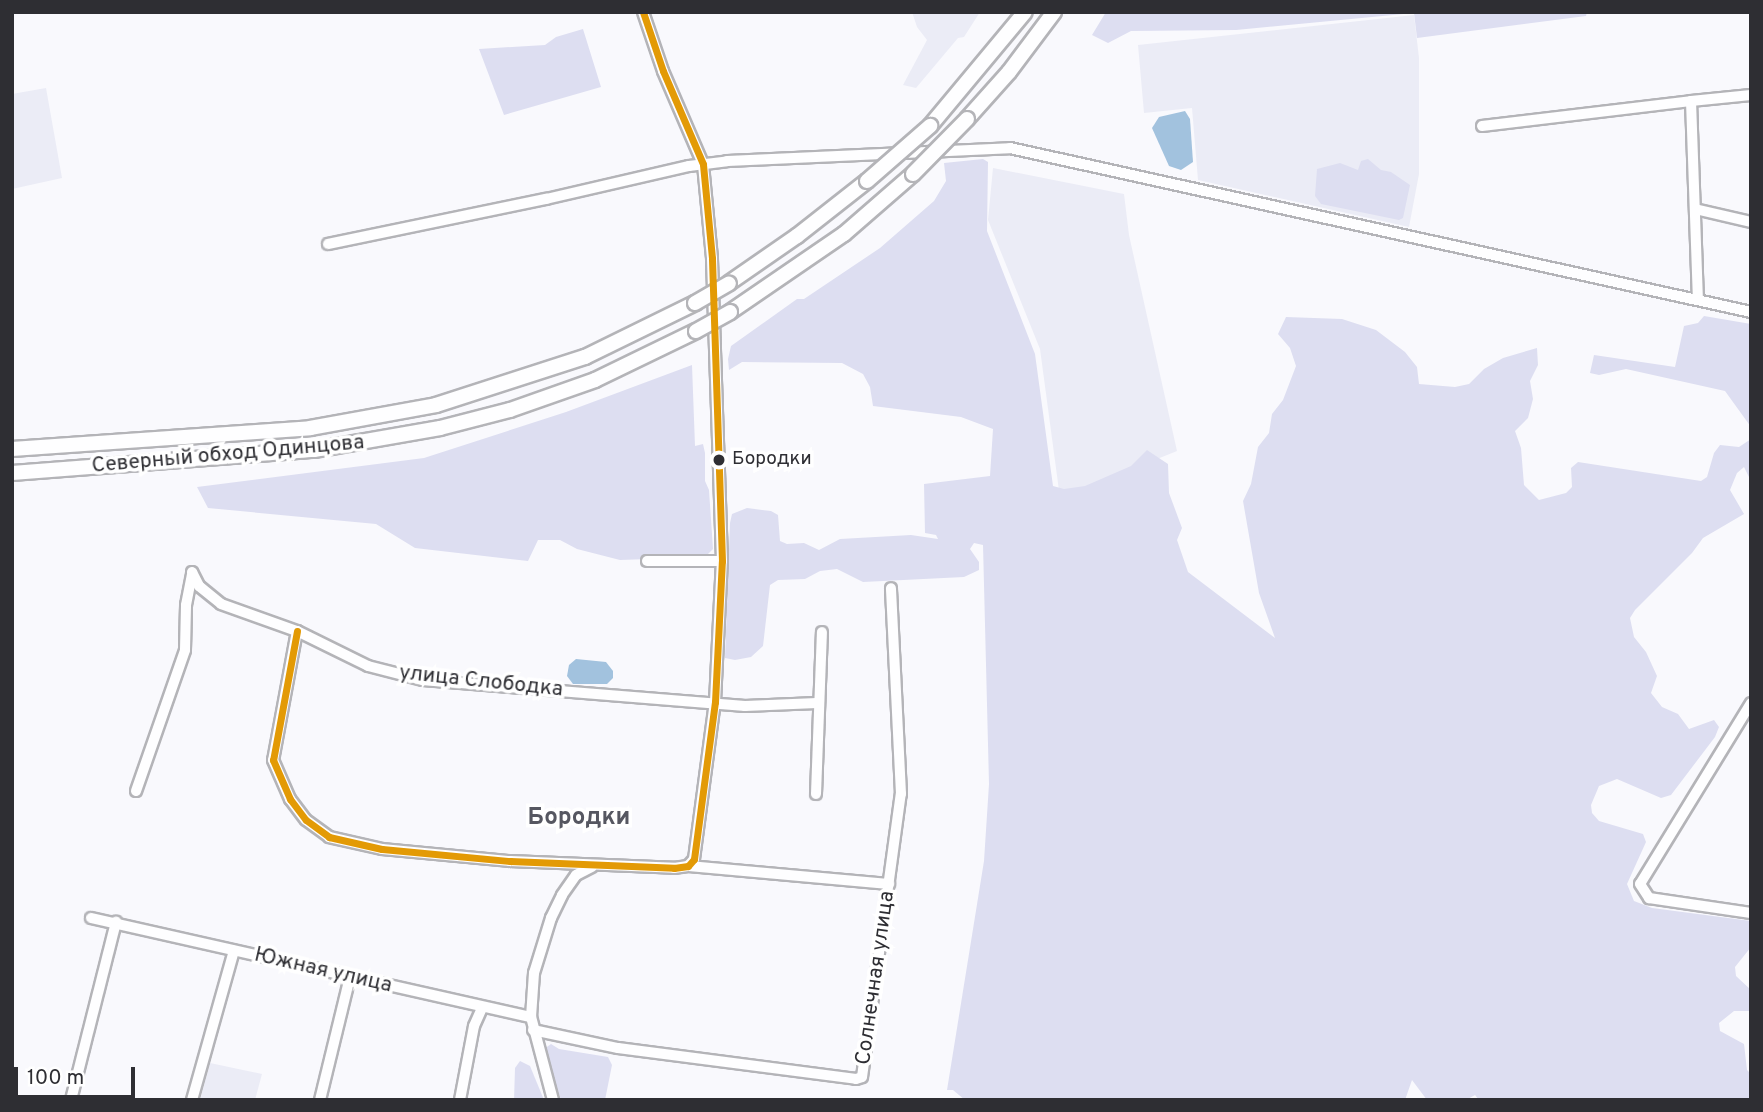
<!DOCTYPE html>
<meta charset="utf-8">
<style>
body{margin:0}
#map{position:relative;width:1763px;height:1112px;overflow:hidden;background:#f9f9fd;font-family:Overpass,sans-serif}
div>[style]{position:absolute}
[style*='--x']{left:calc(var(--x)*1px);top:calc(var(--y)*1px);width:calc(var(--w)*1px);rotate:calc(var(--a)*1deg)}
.built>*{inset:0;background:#ebecf6}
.green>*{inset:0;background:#dddef1}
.water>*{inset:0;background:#a2c2de}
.roads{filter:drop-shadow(2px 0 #b4b4b8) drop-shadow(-2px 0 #b4b4b8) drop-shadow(0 2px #b4b4b8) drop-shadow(0 -2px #b4b4b8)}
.minor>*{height:10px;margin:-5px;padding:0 5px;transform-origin:5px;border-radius:5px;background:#fefeff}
.highway>*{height:14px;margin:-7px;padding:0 7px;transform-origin:7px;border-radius:7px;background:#fefeff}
.bridges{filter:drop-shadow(2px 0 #b4b4b8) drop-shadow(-2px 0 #b4b4b8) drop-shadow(0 2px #b4b4b8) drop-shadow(0 -2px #b4b4b8)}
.highway-bridge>*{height:14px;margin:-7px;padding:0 7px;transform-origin:7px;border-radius:7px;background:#fefeff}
.bus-1>*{height:7px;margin:-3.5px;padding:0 3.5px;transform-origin:3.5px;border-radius:3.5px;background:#e39a05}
.dots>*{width:19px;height:19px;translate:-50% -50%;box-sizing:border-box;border:4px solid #fff;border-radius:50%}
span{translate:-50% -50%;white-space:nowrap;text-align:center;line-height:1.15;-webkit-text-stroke:7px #fff;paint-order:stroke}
.bus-label{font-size:19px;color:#2e2e33}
.left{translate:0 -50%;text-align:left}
.street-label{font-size:21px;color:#2e2e33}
.quarter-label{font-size:24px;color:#565761;font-weight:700}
.frame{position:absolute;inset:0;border:14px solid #2e2e33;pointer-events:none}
.scale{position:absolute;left:14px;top:1067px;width:121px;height:32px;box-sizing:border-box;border:4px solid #2e2e33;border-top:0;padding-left:9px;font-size:21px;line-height:24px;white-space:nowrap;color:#2e2e33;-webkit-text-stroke:5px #fff;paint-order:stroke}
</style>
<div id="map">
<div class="built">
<i style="clip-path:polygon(912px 12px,980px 12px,964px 37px,958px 38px,916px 88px,903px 85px,927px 40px,917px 27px)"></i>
<i style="clip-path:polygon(1414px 15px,1419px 58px,1419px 174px,1409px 227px,1198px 180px,1192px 108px,1144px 113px,1138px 45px)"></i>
<i style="clip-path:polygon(46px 88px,62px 178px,12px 189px,12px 94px)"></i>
<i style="clip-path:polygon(993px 168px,1124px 194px,1129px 235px,1177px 451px,1060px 498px,1040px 349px,988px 220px)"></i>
<i style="clip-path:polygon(210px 1063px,262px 1074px,255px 1100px,200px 1100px)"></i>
</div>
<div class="green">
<i style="clip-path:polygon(1106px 12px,1587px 12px,1586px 16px,1417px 38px,1414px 13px,1236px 30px,1131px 31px,1108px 43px,1092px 35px)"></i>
<i style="clip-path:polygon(583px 29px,601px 87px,504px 115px,479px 49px,545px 45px,556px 37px)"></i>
<i style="clip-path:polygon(983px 159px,988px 162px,987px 231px,1035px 354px,1053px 486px,1064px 489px,1085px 486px,1131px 466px,1147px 450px,1168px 464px,1169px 493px,1182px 528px,1177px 540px,1188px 572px,1275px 638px,1259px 593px,1243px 501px,1251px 484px,1258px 447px,1269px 433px,1272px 414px,1283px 400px,1296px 366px,1290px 348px,1278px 334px,1286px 317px,1342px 319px,1376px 330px,1405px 352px,1417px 367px,1419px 384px,1455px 387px,1469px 384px,1484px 369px,1503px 358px,1537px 348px,1538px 365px,1530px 381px,1533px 399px,1528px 418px,1515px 431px,1521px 448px,1524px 485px,1539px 500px,1566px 493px,1572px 487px,1571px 468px,1578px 462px,1701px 481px,1707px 477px,1714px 453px,1720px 445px,1739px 447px,1751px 439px,1751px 481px,1744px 467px,1737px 473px,1730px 490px,1744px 514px,1703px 538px,1692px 553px,1635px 610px,1630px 618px,1634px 637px,1646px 652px,1657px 676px,1651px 693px,1662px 707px,1678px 714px,1689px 729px,1714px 720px,1719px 727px,1715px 737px,1671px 795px,1661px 798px,1617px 779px,1599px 786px,1591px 805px,1592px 813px,1599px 821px,1643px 834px,1646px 842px,1627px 884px,1634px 901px,1652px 908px,1751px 921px,1751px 947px,1735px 967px,1736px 976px,1751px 990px,1751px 1011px,1734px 1011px,1719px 1023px,1720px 1031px,1744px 1044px,1747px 1070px,1751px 1074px,1751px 1100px,1479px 1100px,1475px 1095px,1466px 1100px,1427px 1100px,1412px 1080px,1405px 1100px,965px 1100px,953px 1090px,947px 1090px,984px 861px,989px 784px,983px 545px,974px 543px,970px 549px,979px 562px,979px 570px,964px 577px,863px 582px,837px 569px,820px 571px,805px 579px,778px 580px,770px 585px,763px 646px,751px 657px,735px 660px,725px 658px,730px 523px,732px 514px,747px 508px,771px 511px,778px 515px,780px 541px,787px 544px,804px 543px,819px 550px,840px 539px,911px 535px,938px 539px,936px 535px,925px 533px,924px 484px,990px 476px,993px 429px,961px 417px,873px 406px,870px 387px,863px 374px,842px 363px,742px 362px,729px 370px,728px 359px,731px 346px,797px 299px,804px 299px,880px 248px,934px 201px,946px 181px,944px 163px)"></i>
<i style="clip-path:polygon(1368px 159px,1381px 170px,1391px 172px,1410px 185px,1403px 218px,1399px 220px,1321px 204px,1315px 196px,1317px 169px,1340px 163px,1358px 170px,1361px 161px)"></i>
<i style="clip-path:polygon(1704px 316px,1751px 324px,1751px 427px,1725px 391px,1626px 369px,1599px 375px,1590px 373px,1594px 355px,1675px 367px,1684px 326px,1698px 323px)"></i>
<i style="clip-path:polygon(692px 365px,695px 446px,703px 444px,705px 453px,705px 481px,709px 490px,713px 549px,705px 557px,620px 560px,577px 549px,560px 540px,538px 540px,528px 561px,415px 548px,376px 524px,208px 508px,197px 487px,424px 458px,566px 412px)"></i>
<i style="clip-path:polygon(551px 1044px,559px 1049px,608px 1057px,612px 1065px,605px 1100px,561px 1100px,544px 1049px)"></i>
<i style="clip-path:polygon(520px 1061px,530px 1066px,544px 1100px,514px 1100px,515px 1068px)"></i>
</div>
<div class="water">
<i style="clip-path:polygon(1185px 111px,1190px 119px,1193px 162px,1181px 170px,1169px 166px,1152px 128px,1159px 117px)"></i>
<i style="clip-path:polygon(576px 659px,606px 662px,613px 671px,613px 678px,607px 684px,573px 684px,567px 676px,569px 665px)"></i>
</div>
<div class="roads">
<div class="minor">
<i style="--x:1691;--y:101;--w:60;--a:-5.7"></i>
<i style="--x:1482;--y:126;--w:210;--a:-6.8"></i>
<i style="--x:1691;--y:101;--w:199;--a:88"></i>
<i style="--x:1695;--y:209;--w:57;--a:13.1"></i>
<i style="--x:328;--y:244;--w:223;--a:-11.7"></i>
<i style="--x:546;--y:199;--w:147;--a:-13"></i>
<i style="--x:689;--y:166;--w:38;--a:-7"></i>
<i style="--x:727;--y:161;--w:283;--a:-2.6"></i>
<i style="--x:1010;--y:148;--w:759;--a:12.48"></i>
<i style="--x:647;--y:561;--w:75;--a:0"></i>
<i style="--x:192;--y:572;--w:16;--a:63"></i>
<i style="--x:199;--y:586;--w:28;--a:39"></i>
<i style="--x:221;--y:604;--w:81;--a:19.6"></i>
<i style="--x:297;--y:631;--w:79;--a:26.2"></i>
<i style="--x:368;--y:666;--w:57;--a:14.3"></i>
<i style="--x:423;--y:680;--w:323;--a:4.6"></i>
<i style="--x:745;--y:706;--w:72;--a:-2.4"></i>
<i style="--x:297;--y:631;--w:131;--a:100.5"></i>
<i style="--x:273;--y:760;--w:43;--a:66.4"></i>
<i style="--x:290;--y:799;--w:26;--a:53"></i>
<i style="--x:306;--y:820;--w:29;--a:36"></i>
<i style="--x:329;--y:837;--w:54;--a:12.8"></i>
<i style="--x:382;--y:849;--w:129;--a:5.4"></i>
<i style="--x:510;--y:861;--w:164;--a:2.4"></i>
<i style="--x:674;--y:868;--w:14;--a:-8"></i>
<i style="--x:688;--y:866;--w:9;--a:-49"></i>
<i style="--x:694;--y:859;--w:158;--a:-82.4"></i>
<i style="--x:715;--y:702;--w:141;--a:-87.2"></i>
<i style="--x:722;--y:561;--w:303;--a:-91.9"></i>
<i style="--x:712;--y:258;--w:94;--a:-95.5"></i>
<i style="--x:703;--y:164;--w:101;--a:-113.3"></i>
<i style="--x:663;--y:71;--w:62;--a:-108.7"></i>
<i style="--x:1751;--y:703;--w:212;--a:121.5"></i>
<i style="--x:1640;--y:884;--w:17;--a:57"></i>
<i style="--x:1649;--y:898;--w:103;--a:8.4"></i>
<i style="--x:136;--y:791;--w:149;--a:-70.8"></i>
<i style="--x:185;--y:650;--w:45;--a:-88.7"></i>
<i style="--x:186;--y:605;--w:33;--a:-79"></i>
<i style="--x:816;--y:794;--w:162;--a:-87.9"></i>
<i style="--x:688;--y:866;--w:202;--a:5.1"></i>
<i style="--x:91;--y:918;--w:451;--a:12.7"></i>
<i style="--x:533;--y:1030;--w:87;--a:12"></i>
<i style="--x:618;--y:1048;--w:240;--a:7.4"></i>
<i style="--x:856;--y:1079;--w:6;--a:-18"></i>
<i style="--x:862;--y:1077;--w:286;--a:-82.2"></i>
<i style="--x:901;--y:794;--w:206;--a:-92.8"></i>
<i style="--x:71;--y:1100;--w:184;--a:-75.8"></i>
<i style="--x:192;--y:1100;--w:155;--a:-74.3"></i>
<i style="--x:320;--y:1100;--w:127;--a:-76.3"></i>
<i style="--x:460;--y:1100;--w:75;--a:-79.3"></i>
<i style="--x:474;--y:1026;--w:20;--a:-66"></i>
<i style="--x:553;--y:1100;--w:86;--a:-104.8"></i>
<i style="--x:531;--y:1017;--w:44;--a:-86.1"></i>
<i style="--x:534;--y:973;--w:58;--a:-72.8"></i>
<i style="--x:551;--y:918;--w:25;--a:-64"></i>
<i style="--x:562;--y:895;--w:24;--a:-55"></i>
<i style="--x:576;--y:875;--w:18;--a:-27"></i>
</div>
<div class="highway">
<i style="--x:967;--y:119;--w:63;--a:-48.2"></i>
<i style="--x:1009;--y:72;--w:75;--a:-53.1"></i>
<i style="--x:930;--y:126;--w:148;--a:-50.2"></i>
<i style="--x:729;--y:283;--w:83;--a:-34.7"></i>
<i style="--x:797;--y:236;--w:89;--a:-38.2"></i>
<i style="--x:730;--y:312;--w:138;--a:-34.4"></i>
<i style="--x:844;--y:234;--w:91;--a:-41"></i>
<i style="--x:12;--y:449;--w:299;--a:-4"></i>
<i style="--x:310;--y:428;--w:128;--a:-10.3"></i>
<i style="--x:436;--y:405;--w:157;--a:-17.9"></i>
<i style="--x:585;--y:357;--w:123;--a:-26.1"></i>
<i style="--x:12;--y:473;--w:303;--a:-4.4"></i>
<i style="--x:314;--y:450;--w:128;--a:-9.9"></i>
<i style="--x:440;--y:428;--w:72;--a:-14.4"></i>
<i style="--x:510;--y:410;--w:90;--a:-19.4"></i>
<i style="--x:595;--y:380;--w:112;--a:-25.9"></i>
</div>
</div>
<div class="bridges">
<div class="highway-bridge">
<i style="--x:913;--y:174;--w:77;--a:-45.5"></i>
<i style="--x:867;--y:181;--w:84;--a:-41.1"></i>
<i style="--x:695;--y:303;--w:39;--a:-30"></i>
<i style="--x:696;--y:331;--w:39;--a:-29"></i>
</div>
</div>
<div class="bus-1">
<i style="--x:297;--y:631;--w:131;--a:100.5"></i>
<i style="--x:273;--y:760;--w:43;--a:66.4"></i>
<i style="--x:290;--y:799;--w:26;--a:53"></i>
<i style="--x:306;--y:820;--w:29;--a:36"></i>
<i style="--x:329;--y:837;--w:54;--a:12.8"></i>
<i style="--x:382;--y:849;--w:129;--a:5.4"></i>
<i style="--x:510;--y:861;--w:164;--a:2.4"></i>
<i style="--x:674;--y:868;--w:14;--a:-8"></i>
<i style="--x:688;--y:866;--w:9;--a:-49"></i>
<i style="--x:694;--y:859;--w:158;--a:-82.4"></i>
<i style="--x:715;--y:702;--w:141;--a:-87.2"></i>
<i style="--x:722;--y:561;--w:303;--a:-91.9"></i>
<i style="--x:712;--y:258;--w:94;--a:-95.5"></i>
<i style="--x:703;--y:164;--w:101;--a:-113.3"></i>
<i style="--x:663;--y:71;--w:62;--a:-108.7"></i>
</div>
<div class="dots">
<i style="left:719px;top:460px;background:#2e2e33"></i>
</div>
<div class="bus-label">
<span class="left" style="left:732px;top:460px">Бородки</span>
</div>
<div class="street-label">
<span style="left:228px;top:455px;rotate:-5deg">Северный обход Одинцова</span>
<span style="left:481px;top:682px;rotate:6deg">улица Слободка</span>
<span style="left:323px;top:971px;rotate:13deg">Южная улица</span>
<span style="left:876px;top:978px;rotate:-82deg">Солнечная улица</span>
</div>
<div class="quarter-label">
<span style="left:579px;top:819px">Бородки</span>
</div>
<div class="frame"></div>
<div class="scale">100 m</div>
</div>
